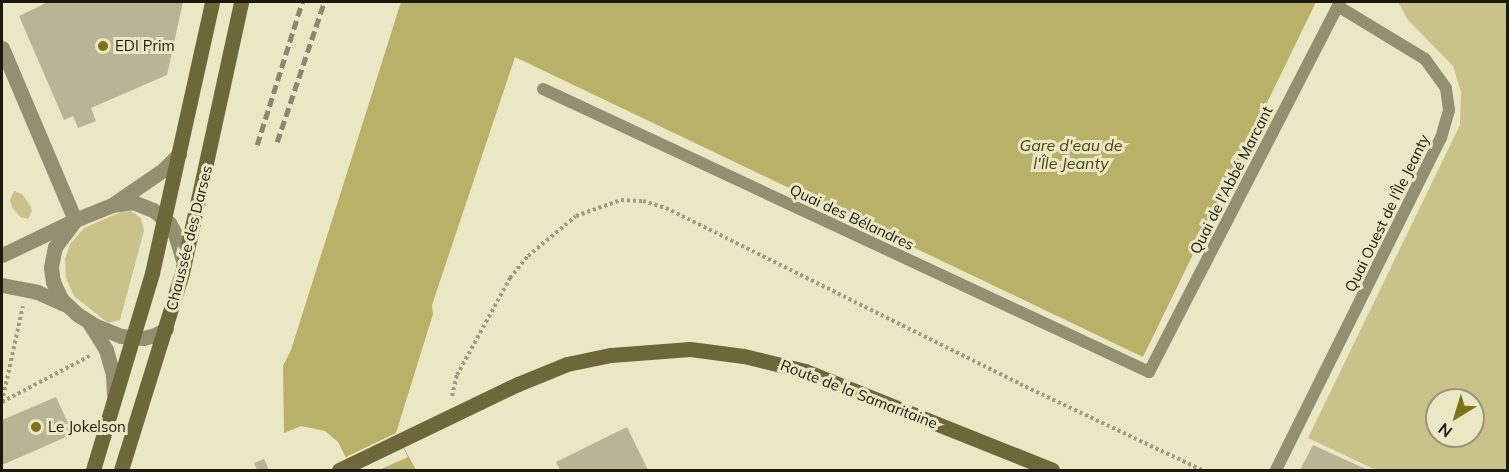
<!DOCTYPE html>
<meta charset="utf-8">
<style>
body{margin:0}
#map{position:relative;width:1509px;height:472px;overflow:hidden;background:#eae7c5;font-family:Mulish,sans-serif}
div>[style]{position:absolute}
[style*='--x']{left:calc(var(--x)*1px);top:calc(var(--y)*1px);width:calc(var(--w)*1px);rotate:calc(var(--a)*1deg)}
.green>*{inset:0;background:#c9c38a}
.water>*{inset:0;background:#b8b167}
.pier>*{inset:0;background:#eae7c5}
.building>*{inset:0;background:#b8b594}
.path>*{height:4px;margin-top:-2px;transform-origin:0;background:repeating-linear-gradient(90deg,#9e9c81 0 3px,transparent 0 6px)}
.lane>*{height:12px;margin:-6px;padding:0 6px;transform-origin:6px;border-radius:6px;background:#939072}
.street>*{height:15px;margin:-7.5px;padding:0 7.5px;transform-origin:7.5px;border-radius:7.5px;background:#939072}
.secondary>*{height:15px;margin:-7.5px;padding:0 7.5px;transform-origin:7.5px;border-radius:7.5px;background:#6c683a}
.rail>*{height:4.5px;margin-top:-2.25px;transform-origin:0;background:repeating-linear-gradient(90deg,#8a8870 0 9px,transparent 0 13.5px)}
.dots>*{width:16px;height:16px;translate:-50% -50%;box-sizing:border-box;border:3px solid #eae7c5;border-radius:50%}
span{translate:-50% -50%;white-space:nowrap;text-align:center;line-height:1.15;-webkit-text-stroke:6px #eae7c5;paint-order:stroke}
.poi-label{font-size:15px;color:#1a190c}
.left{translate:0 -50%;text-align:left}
.street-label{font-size:15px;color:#1a190c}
.water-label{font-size:16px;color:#4b450a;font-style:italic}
.frame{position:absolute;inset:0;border:3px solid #1a190c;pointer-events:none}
.north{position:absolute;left:1425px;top:388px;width:60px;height:60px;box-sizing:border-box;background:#eae7c5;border:2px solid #97957b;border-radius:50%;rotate:218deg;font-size:16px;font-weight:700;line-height:24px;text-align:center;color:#1a190c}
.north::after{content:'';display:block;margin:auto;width:21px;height:27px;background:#7c7315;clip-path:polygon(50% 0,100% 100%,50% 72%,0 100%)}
</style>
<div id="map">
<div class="green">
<i style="clip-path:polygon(evenodd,1398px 2px,1507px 2px,1507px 470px,1376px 470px,1308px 438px,1460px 125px,1461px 92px,1453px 66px,1408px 20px,1398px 2px,1437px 400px,1473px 400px,1473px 436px,1437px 436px,1437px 400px)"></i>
<i style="clip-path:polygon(14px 191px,22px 194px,30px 205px,32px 211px,28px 219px,20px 217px,12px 207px,10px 200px)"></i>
<i style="clip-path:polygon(131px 211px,141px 218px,144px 231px,120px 320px,108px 323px,74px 296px,66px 278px,65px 259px,70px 244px,84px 228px,121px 212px)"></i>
</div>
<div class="water">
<i style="clip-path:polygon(401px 2px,1316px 2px,1143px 357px,515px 57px,432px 305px,433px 314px,396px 433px,416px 470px,352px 470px,338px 442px,325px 431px,301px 426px,284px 433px,283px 366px,291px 350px)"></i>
</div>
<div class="pier">
<i style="clip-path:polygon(396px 433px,408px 457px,379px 470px,352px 470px,346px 457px)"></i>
</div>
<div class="building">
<i style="clip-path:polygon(48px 2px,183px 2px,167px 75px,91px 108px,96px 121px,78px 128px,73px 116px,64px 120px,19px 16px)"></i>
<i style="clip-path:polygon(56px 397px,73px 434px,2px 465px,2px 420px)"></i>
<i style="clip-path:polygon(627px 427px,648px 470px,560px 470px,556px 462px)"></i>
<i style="clip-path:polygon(1313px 445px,1368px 470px,1300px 470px)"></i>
<i style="clip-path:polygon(264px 459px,269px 470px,257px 470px,254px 463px)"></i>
</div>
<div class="path">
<i style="--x:452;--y:396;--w:22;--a:-77"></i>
<i style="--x:457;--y:375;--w:111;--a:-61.3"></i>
<i style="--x:510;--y:278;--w:28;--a:-51"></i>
<i style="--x:528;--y:256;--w:62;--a:-39.8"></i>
<i style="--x:576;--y:216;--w:48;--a:-19.6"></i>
<i style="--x:621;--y:200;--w:22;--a:3"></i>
<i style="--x:643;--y:201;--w:24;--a:17"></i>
<i style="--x:666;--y:208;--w:395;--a:26.4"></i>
<i style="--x:1020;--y:384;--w:201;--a:25.3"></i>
<i style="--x:2;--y:402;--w:98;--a:-77.7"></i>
<i style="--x:2;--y:402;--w:101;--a:-27.8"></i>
</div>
<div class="lane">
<i style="--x:543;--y:89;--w:669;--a:25.03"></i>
<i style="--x:1149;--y:372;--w:416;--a:-62.7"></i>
<i style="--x:1276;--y:470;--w:371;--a:-63.6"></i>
<i style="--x:1441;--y:138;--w:29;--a:-74"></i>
<i style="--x:1449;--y:110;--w:22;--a:-98"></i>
<i style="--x:1446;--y:88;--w:36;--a:-126"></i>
<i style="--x:1425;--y:59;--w:102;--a:-148.7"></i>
</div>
<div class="street">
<i style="--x:2;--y:48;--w:187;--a:67"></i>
<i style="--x:115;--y:203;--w:58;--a:-34.5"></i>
<i style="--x:163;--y:170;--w:23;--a:-45"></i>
<i style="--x:2;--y:255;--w:74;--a:-25.5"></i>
<i style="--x:2;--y:285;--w:36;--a:11"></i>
<i style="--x:37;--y:292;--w:30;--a:24"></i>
<i style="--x:90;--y:324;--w:31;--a:58"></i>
<i style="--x:106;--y:350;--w:26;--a:74"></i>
<i style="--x:113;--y:375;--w:22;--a:87"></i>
<i style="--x:166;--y:329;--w:13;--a:151"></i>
<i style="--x:155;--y:335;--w:12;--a:166"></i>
<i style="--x:143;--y:338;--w:22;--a:-175"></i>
<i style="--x:121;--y:336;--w:27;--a:-158"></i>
<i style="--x:96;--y:326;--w:22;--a:-148"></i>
<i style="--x:77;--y:314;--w:22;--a:-137"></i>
<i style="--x:61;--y:299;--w:19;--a:-115"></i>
<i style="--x:53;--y:282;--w:15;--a:-98"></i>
<i style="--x:51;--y:267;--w:20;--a:-79"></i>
<i style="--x:55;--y:247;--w:34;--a:-53"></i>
<i style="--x:75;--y:220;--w:40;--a:-22"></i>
<i style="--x:112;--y:205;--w:21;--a:-8"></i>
<i style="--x:133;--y:202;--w:22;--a:22"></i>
<i style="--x:153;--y:210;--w:21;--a:39"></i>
<i style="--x:169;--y:223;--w:13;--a:61"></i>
<i style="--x:175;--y:234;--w:30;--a:73"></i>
</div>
<div class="secondary">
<i style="--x:93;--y:470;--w:206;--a:-73.3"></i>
<i style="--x:152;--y:273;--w:278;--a:-77.5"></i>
<i style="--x:121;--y:470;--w:206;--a:-72.8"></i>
<i style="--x:182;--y:273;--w:277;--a:-77.7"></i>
<i style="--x:339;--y:470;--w:199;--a:-25.7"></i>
<i style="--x:518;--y:384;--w:53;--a:-22.2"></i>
<i style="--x:567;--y:364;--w:45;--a:-11.6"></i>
<i style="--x:611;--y:355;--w:79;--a:-4.3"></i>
<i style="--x:690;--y:349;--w:54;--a:7.4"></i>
<i style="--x:744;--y:356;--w:63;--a:13.8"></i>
<i style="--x:805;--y:371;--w:266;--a:21.8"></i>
</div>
<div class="rail">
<i style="--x:277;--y:142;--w:148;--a:-71.4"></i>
<i style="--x:257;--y:145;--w:150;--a:-72.5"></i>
</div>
<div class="dots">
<i style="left:103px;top:46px;background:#7c7315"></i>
<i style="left:36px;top:427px;background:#7c7315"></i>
</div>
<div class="poi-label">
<span class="left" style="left:115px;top:46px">EDI Prim</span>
<span class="left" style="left:48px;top:427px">Le Jokelson</span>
</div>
<div class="street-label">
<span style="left:1231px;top:180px;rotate:-63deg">Quai de l'Abbé Marcant</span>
<span style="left:1387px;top:213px;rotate:-64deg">Quai Ouest de l'Île Jeanty</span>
<span style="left:852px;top:217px;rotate:25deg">Quai des Bélandres</span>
<span style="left:189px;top:238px;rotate:-76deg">Chaussée des Darses</span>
<span style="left:859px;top:394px;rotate:21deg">Route de la Samaritaine</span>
</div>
<div class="water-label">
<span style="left:1071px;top:154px">Gare d'eau de<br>l'Île Jeanty</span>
</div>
<div class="frame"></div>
<div class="north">N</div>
</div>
